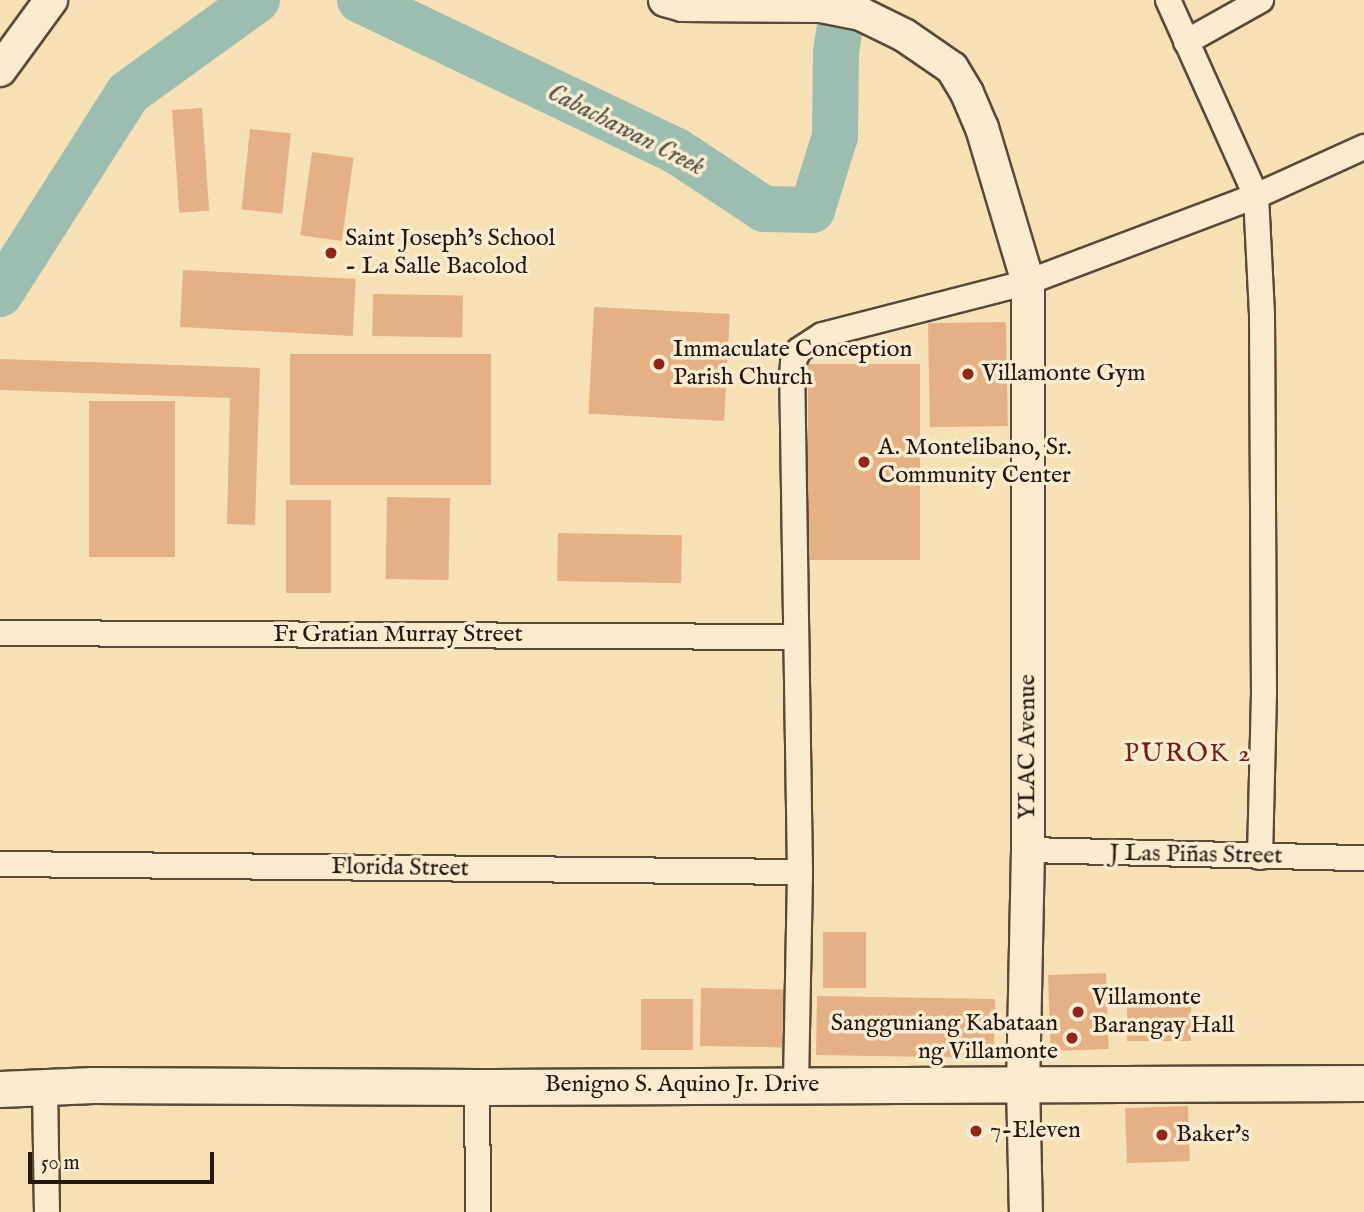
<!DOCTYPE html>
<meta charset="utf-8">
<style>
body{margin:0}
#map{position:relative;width:1364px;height:1212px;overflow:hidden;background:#f6e0b6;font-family:"IM FELL English",serif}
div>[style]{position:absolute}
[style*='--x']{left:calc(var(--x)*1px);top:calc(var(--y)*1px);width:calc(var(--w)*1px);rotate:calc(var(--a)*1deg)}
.river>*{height:46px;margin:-23px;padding:0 23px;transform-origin:23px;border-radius:23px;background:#9dbdb0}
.building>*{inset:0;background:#e5b184;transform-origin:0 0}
.roads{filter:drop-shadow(2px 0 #584a3a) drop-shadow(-2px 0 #584a3a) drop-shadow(0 2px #584a3a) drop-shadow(0 -2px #584a3a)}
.minor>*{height:24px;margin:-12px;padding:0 12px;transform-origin:12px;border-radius:12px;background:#f9ebd0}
.tertiary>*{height:32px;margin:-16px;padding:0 16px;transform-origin:16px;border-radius:16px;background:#f9ebd0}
.secondary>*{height:35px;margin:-17.5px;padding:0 17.5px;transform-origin:17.5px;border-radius:17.5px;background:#f9ebd0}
.dots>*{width:19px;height:19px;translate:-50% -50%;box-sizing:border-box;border:4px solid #f9ebd0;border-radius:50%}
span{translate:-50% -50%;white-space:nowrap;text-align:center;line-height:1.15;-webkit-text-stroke:7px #f9ebd0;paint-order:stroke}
.poi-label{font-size:24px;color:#241811}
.left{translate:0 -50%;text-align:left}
.right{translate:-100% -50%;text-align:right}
.street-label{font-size:24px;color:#241811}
.water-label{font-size:26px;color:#4e5249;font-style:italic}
.neighbourhood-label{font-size:26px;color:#7a1f14;letter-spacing:2px}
.scale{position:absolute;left:28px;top:1152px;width:186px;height:32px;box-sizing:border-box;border:4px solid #241811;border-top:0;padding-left:9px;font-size:21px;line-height:24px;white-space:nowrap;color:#241811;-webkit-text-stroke:5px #f9ebd0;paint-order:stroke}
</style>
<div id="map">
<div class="river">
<i style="--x:360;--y:0;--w:349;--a:25.5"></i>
<i style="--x:675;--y:150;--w:107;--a:33.5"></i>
<i style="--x:764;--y:209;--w:48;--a:1.2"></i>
<i style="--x:812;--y:210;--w:77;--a:-72.7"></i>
<i style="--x:835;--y:136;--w:84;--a:-89.3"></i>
<i style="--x:836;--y:52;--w:53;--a:-81.3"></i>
<i style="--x:0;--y:294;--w:238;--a:-57.5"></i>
<i style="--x:128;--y:93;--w:159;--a:-35.8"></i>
</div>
<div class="building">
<i style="left:202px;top:108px;width:103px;height:30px;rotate:86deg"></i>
<i style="left:250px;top:129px;width:41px;height:81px;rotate:6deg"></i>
<i style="left:312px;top:152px;width:42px;height:84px;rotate:8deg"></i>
<i style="left:183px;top:270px;width:173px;height:57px;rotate:3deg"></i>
<i style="left:373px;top:294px;width:90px;height:42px;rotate:1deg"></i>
<i style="left:594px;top:307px;width:136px;height:107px;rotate:3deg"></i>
<i style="left:1006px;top:322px;width:104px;height:78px;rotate:89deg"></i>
<i style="left:491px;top:354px;width:131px;height:201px;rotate:90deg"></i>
<i style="clip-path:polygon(0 359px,260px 368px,255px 525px,227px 524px,230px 398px,0 390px)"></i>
<i style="left:808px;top:364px;width:112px;height:196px"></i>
<i style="left:175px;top:401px;width:156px;height:86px;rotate:90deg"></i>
<i style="left:387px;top:497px;width:63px;height:82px;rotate:1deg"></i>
<i style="left:331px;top:500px;width:93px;height:45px;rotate:90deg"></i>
<i style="left:558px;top:533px;width:124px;height:48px;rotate:1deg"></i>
<i style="left:866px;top:932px;width:56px;height:43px;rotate:90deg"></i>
<i style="left:1106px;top:973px;width:76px;height:58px;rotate:88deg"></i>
<i style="left:701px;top:988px;width:83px;height:58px;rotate:1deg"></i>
<i style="left:817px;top:996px;width:178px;height:59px;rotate:1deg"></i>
<i style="left:641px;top:999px;width:52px;height:51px"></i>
<i style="left:1127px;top:1002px;width:64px;height:39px"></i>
<i style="left:1188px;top:1106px;width:55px;height:63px;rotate:88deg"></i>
</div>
<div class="roads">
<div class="minor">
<i style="--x:1168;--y:0;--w:215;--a:65.8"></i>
<i style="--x:1256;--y:196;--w:118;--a:87.1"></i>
<i style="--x:1262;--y:314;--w:379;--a:89.7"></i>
<i style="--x:1264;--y:693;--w:164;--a:91.4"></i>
<i style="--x:1186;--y:42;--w:86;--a:-29.2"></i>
<i style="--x:0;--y:633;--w:796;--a:0.29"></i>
<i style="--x:1028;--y:850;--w:336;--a:1.4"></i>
<i style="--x:0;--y:864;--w:800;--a:0.57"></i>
<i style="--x:796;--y:1083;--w:211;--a:-88.9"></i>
<i style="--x:800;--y:872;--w:495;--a:-90.9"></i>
<i style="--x:792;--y:377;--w:14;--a:-86"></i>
<i style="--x:793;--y:363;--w:14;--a:-65"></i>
<i style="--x:799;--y:350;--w:27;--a:-33"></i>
<i style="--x:822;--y:335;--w:213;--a:-14.4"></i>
<i style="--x:1028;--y:282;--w:244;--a:-20.7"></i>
<i style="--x:1256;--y:196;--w:119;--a:-24.4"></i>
<i style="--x:45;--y:1086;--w:126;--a:89.1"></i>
<i style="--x:477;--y:1087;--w:125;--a:89.5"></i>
</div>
<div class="tertiary">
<i style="--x:665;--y:0;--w:18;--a:16"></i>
<i style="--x:682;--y:5;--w:139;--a:0.4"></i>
<i style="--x:821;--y:6;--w:41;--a:11.3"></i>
<i style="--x:861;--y:14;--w:48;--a:26"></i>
<i style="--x:904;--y:35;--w:58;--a:34.5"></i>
<i style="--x:952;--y:68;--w:29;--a:59"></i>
<i style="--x:967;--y:93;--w:38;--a:67"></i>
<i style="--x:982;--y:128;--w:161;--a:73.4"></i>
<i style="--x:1028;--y:282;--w:568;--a:90"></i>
<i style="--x:1028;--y:850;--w:234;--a:91.2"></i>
<i style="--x:1023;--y:1084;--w:128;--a:88.7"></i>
<i style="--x:0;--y:70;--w:87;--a:-53.9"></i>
</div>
<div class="secondary">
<i style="--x:0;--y:1089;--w:93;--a:-2.5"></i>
<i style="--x:93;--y:1085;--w:384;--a:0.3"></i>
<i style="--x:477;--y:1087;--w:887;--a:-0.26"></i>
</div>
</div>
<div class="dots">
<i style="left:331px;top:253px;background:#8f2418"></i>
<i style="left:659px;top:364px;background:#8f2418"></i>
<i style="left:968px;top:374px;background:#8f2418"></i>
<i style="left:864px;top:462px;background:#8f2418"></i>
<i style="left:1078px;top:1012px;background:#8f2418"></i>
<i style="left:1072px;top:1038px;background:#8f2418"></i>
<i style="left:976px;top:1131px;background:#8f2418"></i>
<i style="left:1162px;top:1135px;background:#8f2418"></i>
</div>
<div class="poi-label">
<span class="left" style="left:345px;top:253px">Saint Joseph's School<br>- La Salle Bacolod</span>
<span class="left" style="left:673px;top:364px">Immaculate Conception<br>Parish Church</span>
<span class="left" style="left:982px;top:374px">Villamonte Gym</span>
<span class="left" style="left:878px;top:462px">A. Montelibano, Sr.<br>Community Center</span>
<span class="left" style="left:1092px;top:1012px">Villamonte<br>Barangay Hall</span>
<span class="right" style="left:1058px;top:1038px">Sangguniang Kabataan<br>ng Villamonte</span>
<span class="left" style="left:990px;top:1131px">7-Eleven</span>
<span class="left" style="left:1176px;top:1135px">Baker's</span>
</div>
<div class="street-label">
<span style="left:398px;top:635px">Fr Gratian Murray Street</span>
<span style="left:1028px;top:747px;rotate:-90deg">YLAC Avenue</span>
<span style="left:1196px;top:855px;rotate:1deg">J Las Piñas Street</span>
<span style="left:400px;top:868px;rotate:1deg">Florida Street</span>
<span style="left:682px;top:1085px">Benigno S. Aquino Jr. Drive</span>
</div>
<div class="water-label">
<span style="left:626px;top:130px;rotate:27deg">Cabachawan Creek</span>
</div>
<div class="neighbourhood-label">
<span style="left:1188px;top:754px">PUROK 2</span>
</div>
<div class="scale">50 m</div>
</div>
